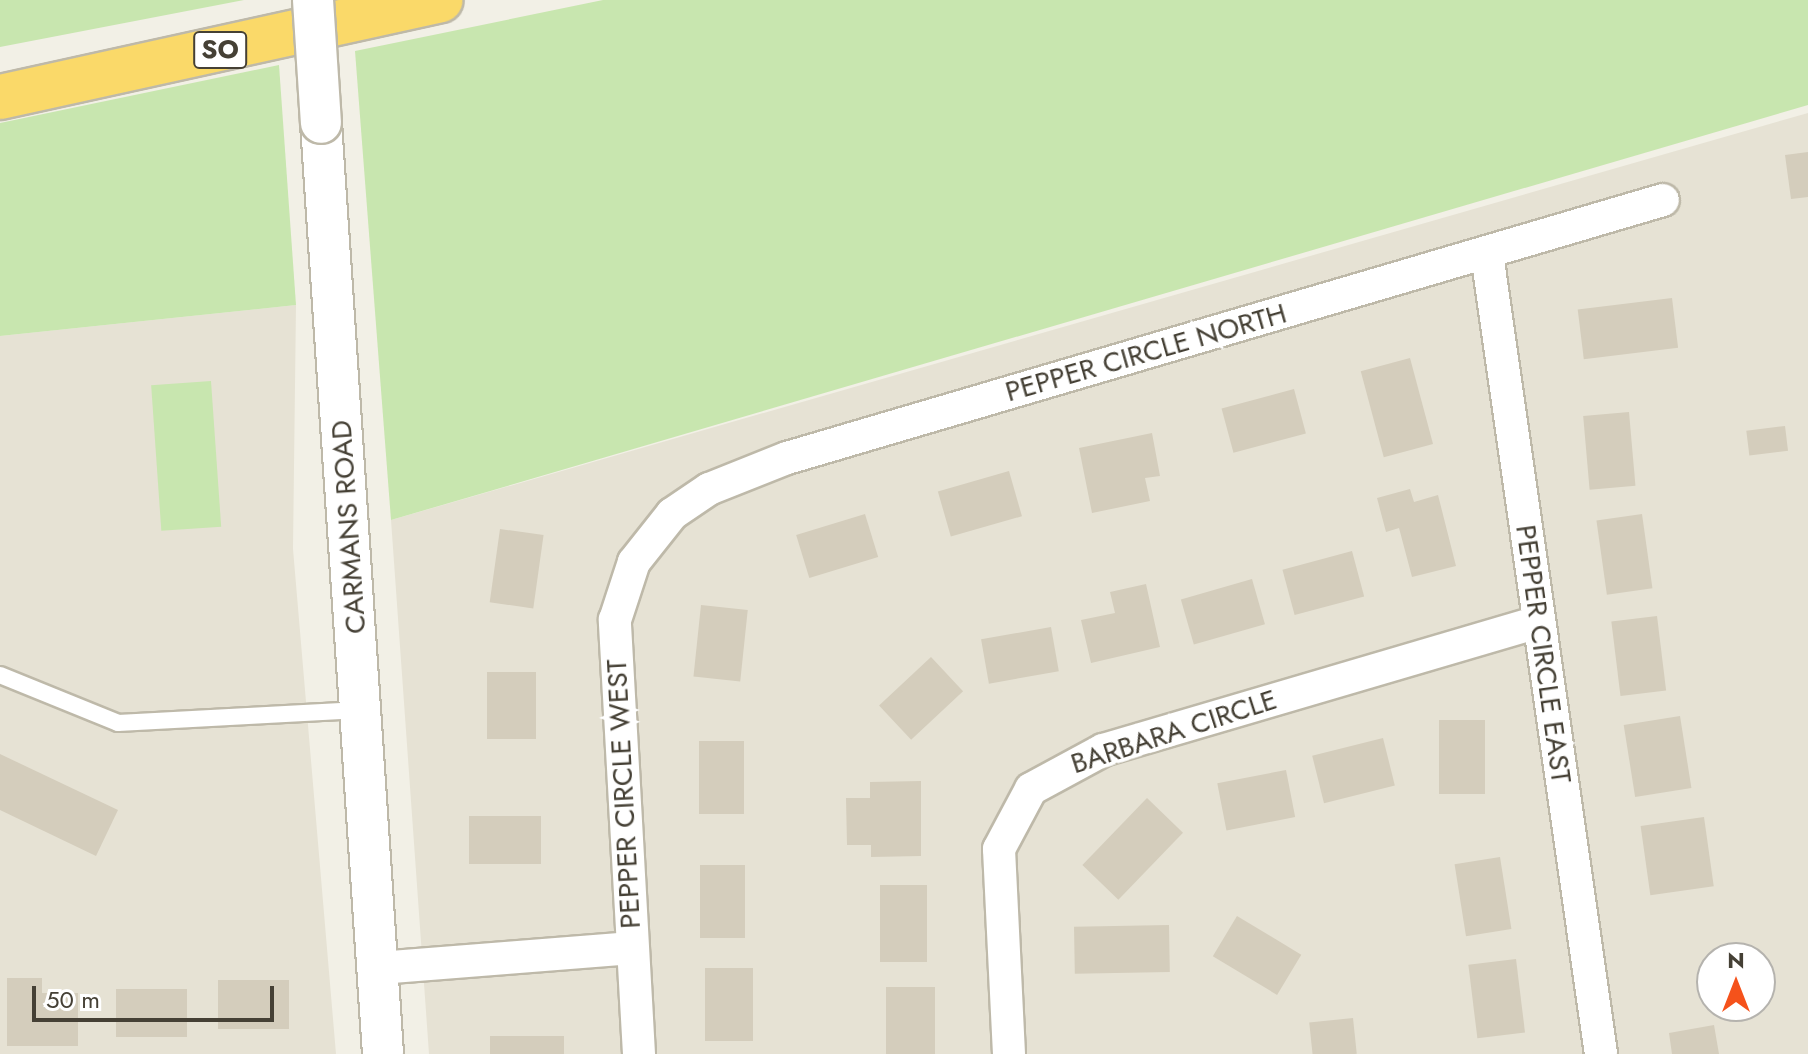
<!DOCTYPE html>
<style>
body{margin:0}
#map{position:relative;width:1808px;height:1054px;overflow:hidden;background:#f2f0e6;font-family:Jost,sans-serif}
div>[style]{position:absolute}
[style*='--x']{left:calc(var(--x)*1px);top:calc(var(--y)*1px);width:calc(var(--w)*1px);rotate:calc(var(--a)*1deg)}
.residential>*{inset:0;background:#e6e2d4}
.green>*{inset:0;background:#c8e6af;transform-origin:0 0}
.building>*{inset:0;background:#d4cdbc;transform-origin:0 0}
.roads{filter:drop-shadow(2px 0 #beb9a9) drop-shadow(-2px 0 #beb9a9) drop-shadow(0 2px #beb9a9) drop-shadow(0 -2px #beb9a9)}
.service>*{height:16px;margin:-8px;padding:0 8px;transform-origin:8px;border-radius:8px;background:#fff}
.minor>*{height:32px;margin:-16px;padding:0 16px;transform-origin:16px;border-radius:16px;background:#fff}
.tertiary>*{height:40px;margin:-20px;padding:0 20px;transform-origin:20px;border-radius:20px;background:#fff}
.motorway>*{height:44px;margin:-22px;padding:0 22px;transform-origin:22px;border-radius:22px;background:#fad969}
.bridges{filter:drop-shadow(2px 0 #beb9a9) drop-shadow(-2px 0 #beb9a9) drop-shadow(0 2px #beb9a9) drop-shadow(0 -2px #beb9a9)}
.tertiary-bridge>*{height:40px;margin:-20px;padding:0 20px;transform-origin:20px;border-radius:20px;background:#fff}
span{translate:-50% -50%;white-space:nowrap;text-align:center;line-height:1.15;-webkit-text-stroke:7px #fff;paint-order:stroke}
.shield-label span{padding:2px 6px;background:#fff;border:2px solid;border-radius:6px;-webkit-text-stroke-width:0}
.shield-label{font-size:26px;color:#454035;font-weight:700}
.street-label{font-size:28px;color:#454035}
.north{position:absolute;left:1696px;top:942px;width:80px;height:80px;box-sizing:border-box;background:#fff;border:2px solid #b5b3ae;border-radius:50%;rotate:0deg;font-size:22px;font-weight:700;line-height:32px;text-align:center;color:#454035}
.north::after{content:'';display:block;margin:auto;width:28px;height:36px;background:#f5521b;clip-path:polygon(50% 0,100% 100%,50% 72%,0 100%)}
.scale{position:absolute;left:32px;top:986px;width:242px;height:36px;box-sizing:border-box;border:4px solid #454035;border-top:0;padding-left:10px;font-size:24px;line-height:28px;white-space:nowrap;color:#454035;-webkit-text-stroke:6px #fff;paint-order:stroke}
</style>
<div id="map">
<div class="residential">
<i style="clip-path:polygon(evenodd,1808px 113px,1808px 1054px,429px 1054px,391px 520px,1808px 113px,1712px 958px,1760px 958px,1760px 1006px,1712px 1006px,1712px 958px)"></i>
<i style="clip-path:polygon(296px 305px,293px 549px,336px 1054px,0 1054px,0 336px)"></i>
</div>
<div class="green">
<i style="clip-path:polygon(0 0,244px 0,0 47px)"></i>
<i style="clip-path:polygon(603px 0,1808px 0,1808px 105px,391px 520px,355px 51px)"></i>
<i style="clip-path:polygon(279px 65px,296px 305px,0 336px,0 123px)"></i>
<i style="left:211px;top:381px;width:146px;height:60px;rotate:86deg"></i>
</div>
<div class="building">
<i style="clip-path:polygon(1808px 152px,1808px 197px,1791px 199px,1785px 155px)"></i>
<i style="left:1672px;top:298px;width:50px;height:95px;rotate:83deg"></i>
<i style="left:1410px;top:358px;width:89px;height:51px;rotate:75deg"></i>
<i style="left:1294px;top:389px;width:46px;height:75px;rotate:75deg"></i>
<i style="left:1629px;top:412px;width:74px;height:46px;rotate:85deg"></i>
<i style="left:1785px;top:426px;width:25px;height:39px;rotate:83deg"></i>
<i style="clip-path:polygon(1152px 433px,1160px 476px,1145px 478px,1150px 501px,1092px 513px,1079px 448px)"></i>
<i style="left:1009px;top:471px;width:47px;height:74px;rotate:74deg"></i>
<i style="clip-path:polygon(1410px 489px,1414px 502px,1438px 495px,1456px 566px,1412px 577px,1399px 528px,1386px 532px,1377px 498px)"></i>
<i style="left:865px;top:514px;width:45px;height:72px;rotate:73deg"></i>
<i style="left:1642px;top:514px;width:75px;height:46px;rotate:82deg"></i>
<i style="left:500px;top:529px;width:44px;height:74px;rotate:8deg"></i>
<i style="left:1352px;top:551px;width:47px;height:72px;rotate:75deg"></i>
<i style="left:1252px;top:579px;width:47px;height:74px;rotate:74deg"></i>
<i style="clip-path:polygon(1146px 584px,1160px 647px,1091px 663px,1081px 620px,1115px 613px,1110px 592px)"></i>
<i style="left:701px;top:605px;width:47px;height:72px;rotate:6deg"></i>
<i style="left:1657px;top:616px;width:75px;height:46px;rotate:83deg"></i>
<i style="left:1051px;top:627px;width:45px;height:71px;rotate:80deg"></i>
<i style="left:931px;top:657px;width:47px;height:71px;rotate:47deg"></i>
<i style="left:487px;top:672px;width:49px;height:67px"></i>
<i style="left:1680px;top:716px;width:73px;height:57px;rotate:81deg"></i>
<i style="left:1439px;top:720px;width:46px;height:74px"></i>
<i style="left:1383px;top:738px;width:49px;height:73px;rotate:76deg"></i>
<i style="left:699px;top:741px;width:45px;height:73px"></i>
<i style="clip-path:polygon(0 754px,118px 810px,96px 856px,0 810px)"></i>
<i style="left:1286px;top:770px;width:48px;height:70px;rotate:79deg"></i>
<i style="clip-path:polygon(921px 781px,921px 856px,871px 857px,871px 845px,847px 845px,846px 798px,870px 798px,870px 782px)"></i>
<i style="left:1147px;top:798px;width:50px;height:93px;rotate:44deg"></i>
<i style="left:469px;top:816px;width:72px;height:48px"></i>
<i style="left:1704px;top:817px;width:70px;height:64px;rotate:82deg"></i>
<i style="left:1500px;top:857px;width:73px;height:46px;rotate:81deg"></i>
<i style="left:700px;top:865px;width:45px;height:73px"></i>
<i style="left:880px;top:885px;width:47px;height:77px"></i>
<i style="left:1237px;top:916px;width:75px;height:47px;rotate:31deg"></i>
<i style="left:1169px;top:925px;width:47px;height:95px;rotate:89deg"></i>
<i style="left:1516px;top:959px;width:74px;height:48px;rotate:83deg"></i>
<i style="left:705px;top:968px;width:48px;height:73px"></i>
<i style="clip-path:polygon(7px 978px,42px 978px,42px 993px,78px 993px,78px 1046px,7px 1046px)"></i>
<i style="left:218px;top:980px;width:71px;height:49px"></i>
<i style="left:886px;top:987px;width:49px;height:67px"></i>
<i style="left:116px;top:989px;width:71px;height:48px"></i>
<i style="left:1353px;top:1018px;width:36px;height:44px;rotate:84deg"></i>
<i style="clip-path:polygon(1714px 1025px,1719px 1054px,1672px 1054px,1669px 1033px)"></i>
<i style="left:490px;top:1036px;width:74px;height:18px"></i>
</div>
<div class="roads">
<div class="service">
<i style="--x:0;--y:675;--w:127;--a:22.1"></i>
<i style="--x:118;--y:723;--w:242;--a:-3.1"></i>
</div>
<div class="minor">
<i style="--x:1487;--y:254;--w:808;--a:81.89"></i>
<i style="--x:379;--y:968;--w:254;--a:-4.5"></i>
<i style="--x:639;--y:1054;--w:435;--a:-93.2"></i>
<i style="--x:615;--y:620;--w:61;--a:-71.9"></i>
<i style="--x:634;--y:562;--w:61;--a:-51.6"></i>
<i style="--x:672;--y:514;--w:45;--a:-34"></i>
<i style="--x:709;--y:489;--w:84;--a:-21.7"></i>
<i style="--x:787;--y:458;--w:913;--a:-16.41"></i>
<i style="--x:1009;--y:1054;--w:205;--a:-92.8"></i>
<i style="--x:999;--y:849;--w:68;--a:-61.9"></i>
<i style="--x:1031;--y:789;--w:82;--a:-28.4"></i>
<i style="--x:1103;--y:750;--w:454;--a:-16.4"></i>
</div>
<div class="tertiary">
<i style="--x:321;--y:123;--w:933;--a:86.19"></i>
</div>
<div class="motorway">
<i style="--x:0;--y:97;--w:451;--a:-12.4"></i>
</div>
</div>
<div class="bridges">
<div class="tertiary-bridge">
<i style="--x:313;--y:0;--w:123;--a:86.3"></i>
</div>
</div>
<div class="shield-label">
<span style="left:220px;top:50px">SO</span>
</div>
<div class="street-label">
<span style="left:1146px;top:353px;rotate:-16deg">PEPPER CIRCLE NORTH</span>
<span style="left:349px;top:527px;rotate:-94deg">CARMANS ROAD</span>
<span style="left:1543px;top:654px;rotate:82deg">PEPPER CIRCLE EAST</span>
<span style="left:1174px;top:732px;rotate:-18deg">BARBARA CIRCLE</span>
<span style="left:624px;top:794px;rotate:-93deg">PEPPER CIRCLE WEST</span>
</div>
<div class="north">N</div>
<div class="scale">50 m</div>
</div>
